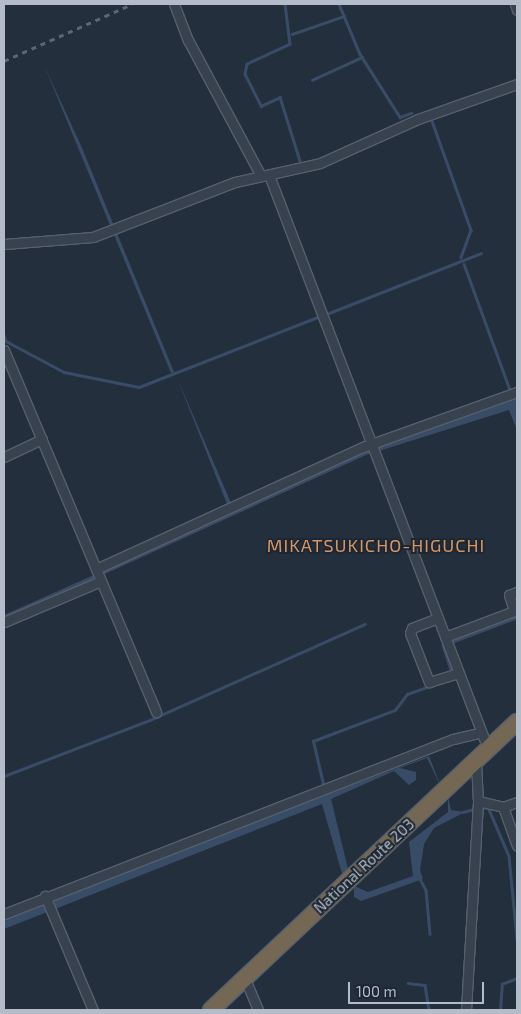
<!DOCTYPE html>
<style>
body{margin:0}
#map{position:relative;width:521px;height:1014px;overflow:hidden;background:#242f3e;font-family:"Exo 2",sans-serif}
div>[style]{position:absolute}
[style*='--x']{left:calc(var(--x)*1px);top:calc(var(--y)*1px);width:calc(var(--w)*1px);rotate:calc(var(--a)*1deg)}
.water>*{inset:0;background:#394c67}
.stream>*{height:2.5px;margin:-1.25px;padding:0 1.25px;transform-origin:1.25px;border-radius:1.25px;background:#394c67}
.roads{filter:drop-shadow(1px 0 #565f6c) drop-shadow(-1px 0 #565f6c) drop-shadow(0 1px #565f6c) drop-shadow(0 -1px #565f6c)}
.street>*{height:9px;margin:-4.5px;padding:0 4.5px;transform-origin:4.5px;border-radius:4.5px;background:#38414e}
.highway>*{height:16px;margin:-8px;padding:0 8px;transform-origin:8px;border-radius:8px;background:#746855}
.rail>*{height:2.5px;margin-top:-1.25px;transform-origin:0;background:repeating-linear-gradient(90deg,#5a6575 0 5px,transparent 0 10px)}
span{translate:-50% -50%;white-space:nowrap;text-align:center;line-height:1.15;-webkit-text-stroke:4px #1d2633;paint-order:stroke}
.street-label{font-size:15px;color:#b4bcc9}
.quarter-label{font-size:18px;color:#d59563;letter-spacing:1px}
.frame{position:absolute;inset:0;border:5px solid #b4bcc9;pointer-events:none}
.scale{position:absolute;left:348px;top:982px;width:136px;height:22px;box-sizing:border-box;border:2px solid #b4bcc9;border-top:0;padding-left:6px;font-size:15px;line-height:18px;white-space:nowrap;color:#b4bcc9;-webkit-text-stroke:4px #1d2633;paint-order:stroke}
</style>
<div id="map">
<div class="water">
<i style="clip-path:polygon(44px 65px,82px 148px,174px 372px,171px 373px)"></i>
<i style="clip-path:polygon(177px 378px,235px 512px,365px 451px,517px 397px,517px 430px,509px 410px,366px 455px,4px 620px,4px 615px,231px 514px)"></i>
<i style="clip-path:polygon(429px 756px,441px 787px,427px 758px,400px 768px,416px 772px,416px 780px,409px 785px,394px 771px,331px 799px,349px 873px,343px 877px,322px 804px,4px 929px,4px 920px,41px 903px)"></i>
<i style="clip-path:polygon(448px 797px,451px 810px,465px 812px,434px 828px,424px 844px,420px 870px,423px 879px,361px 901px,354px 897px,354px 886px,368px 892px,413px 876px,409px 842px,448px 812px)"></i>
</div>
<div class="stream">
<i style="--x:285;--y:4;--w:40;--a:82.9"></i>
<i style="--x:290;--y:44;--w:47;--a:155.1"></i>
<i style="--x:247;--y:64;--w:10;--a:101"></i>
<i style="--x:245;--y:74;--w:36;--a:63"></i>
<i style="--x:261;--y:106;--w:21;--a:-25"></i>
<i style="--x:280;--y:97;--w:67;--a:72.6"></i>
<i style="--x:339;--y:4;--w:54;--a:67.2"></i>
<i style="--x:360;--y:54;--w:75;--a:57.6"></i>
<i style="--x:400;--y:117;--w:12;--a:-20"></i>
<i style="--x:292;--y:34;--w:55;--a:-19.1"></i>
<i style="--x:312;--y:80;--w:55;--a:-24.7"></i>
<i style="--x:432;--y:121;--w:116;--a:70.3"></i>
<i style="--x:471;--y:230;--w:29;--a:110"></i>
<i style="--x:464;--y:264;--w:134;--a:69.9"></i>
<i style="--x:329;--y:313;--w:163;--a:-21.5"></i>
<i style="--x:4;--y:335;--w:6;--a:72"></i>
<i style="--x:6;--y:341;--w:66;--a:28.1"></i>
<i style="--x:64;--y:372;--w:76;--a:11.3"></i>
<i style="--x:139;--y:387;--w:194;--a:-21.4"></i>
<i style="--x:451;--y:642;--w:71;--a:-20.7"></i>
<i style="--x:443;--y:645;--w:29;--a:72"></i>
<i style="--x:4;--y:776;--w:156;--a:-21"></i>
<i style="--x:150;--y:720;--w:235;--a:-24.1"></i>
<i style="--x:323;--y:784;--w:44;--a:-103.1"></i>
<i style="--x:313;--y:741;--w:88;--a:-20.7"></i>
<i style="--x:395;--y:710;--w:20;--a:-53"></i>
<i style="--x:407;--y:694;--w:49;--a:-19.2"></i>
<i style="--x:481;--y:808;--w:7;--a:-8"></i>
<i style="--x:488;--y:807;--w:53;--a:66.8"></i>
<i style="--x:509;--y:856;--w:83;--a:84.5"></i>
<i style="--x:463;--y:812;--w:11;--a:-15"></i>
<i style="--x:419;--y:877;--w:15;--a:62"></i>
<i style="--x:426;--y:890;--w:44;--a:84.8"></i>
<i style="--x:408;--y:983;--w:17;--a:7"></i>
<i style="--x:425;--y:985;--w:25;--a:81"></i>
<i style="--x:500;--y:1010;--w:26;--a:-86"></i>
<i style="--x:502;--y:984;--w:16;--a:-22"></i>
</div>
<div class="roads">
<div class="street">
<i style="--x:174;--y:4;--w:39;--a:69"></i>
<i style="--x:188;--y:40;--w:154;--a:61.8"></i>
<i style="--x:515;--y:4;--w:6;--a:72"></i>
<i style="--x:269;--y:175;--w:614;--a:69.12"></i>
<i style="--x:4;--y:244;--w:89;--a:-4.5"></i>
<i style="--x:93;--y:237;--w:152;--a:-21.2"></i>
<i style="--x:235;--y:182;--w:87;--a:-12.6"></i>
<i style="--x:320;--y:163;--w:107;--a:-24.2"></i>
<i style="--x:418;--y:119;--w:105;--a:-19.5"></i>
<i style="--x:4;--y:350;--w:393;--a:67.2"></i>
<i style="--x:4;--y:457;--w:42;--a:-25.3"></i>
<i style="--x:96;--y:569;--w:294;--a:-24.6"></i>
<i style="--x:363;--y:447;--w:164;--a:-19.7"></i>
<i style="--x:438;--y:618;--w:28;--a:159"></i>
<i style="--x:412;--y:628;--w:5;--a:112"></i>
<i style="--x:410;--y:633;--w:53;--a:68.8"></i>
<i style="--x:429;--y:682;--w:30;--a:-17"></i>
<i style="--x:4;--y:622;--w:105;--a:-22.9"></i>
<i style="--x:445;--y:637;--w:74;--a:-20.6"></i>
<i style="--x:514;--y:611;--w:17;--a:-107"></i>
<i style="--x:509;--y:595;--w:9;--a:-21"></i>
<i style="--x:478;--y:801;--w:26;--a:13"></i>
<i style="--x:503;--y:807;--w:41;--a:70.3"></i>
<i style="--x:503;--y:807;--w:15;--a:-20"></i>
<i style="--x:45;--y:896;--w:124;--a:67.2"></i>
<i style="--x:4;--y:914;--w:482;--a:-21.3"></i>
<i style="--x:453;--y:739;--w:28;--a:-13"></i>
<i style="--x:245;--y:979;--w:34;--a:67"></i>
<i style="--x:466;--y:1010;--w:209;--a:-86.7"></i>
<i style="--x:478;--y:801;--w:39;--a:-93"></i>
</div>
<div class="highway">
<i style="--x:211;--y:1010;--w:420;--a:-43.3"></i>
</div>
</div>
<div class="rail">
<i style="--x:4;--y:61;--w:140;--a:-24"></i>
</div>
<div class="street-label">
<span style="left:364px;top:866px;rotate:-43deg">National Route 203</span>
</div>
<div class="quarter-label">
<span style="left:376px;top:545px">MIKATSUKICHO-HIGUCHI</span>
</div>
<div class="frame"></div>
<div class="scale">100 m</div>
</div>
